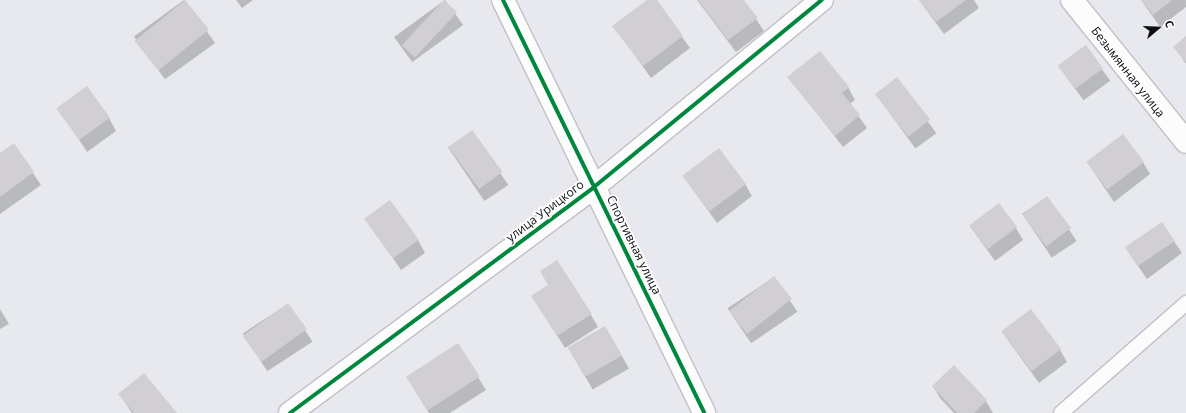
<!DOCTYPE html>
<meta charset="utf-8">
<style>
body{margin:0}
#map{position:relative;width:1186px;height:413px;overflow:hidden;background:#e8e9ee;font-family:"Open Sans",sans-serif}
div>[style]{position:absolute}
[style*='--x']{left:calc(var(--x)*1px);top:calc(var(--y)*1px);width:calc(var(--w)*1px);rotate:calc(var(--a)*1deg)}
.shadow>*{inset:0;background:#0003;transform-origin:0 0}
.building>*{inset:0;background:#d1cfd1;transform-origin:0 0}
.roads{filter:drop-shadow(1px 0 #c0c1c5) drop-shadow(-1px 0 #c0c1c5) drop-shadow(0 1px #c0c1c5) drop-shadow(0 -1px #c0c1c5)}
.service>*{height:14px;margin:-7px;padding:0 7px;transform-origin:7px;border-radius:7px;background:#fcfcfc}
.minor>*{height:22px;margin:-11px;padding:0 11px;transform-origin:11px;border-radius:11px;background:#fcfcfc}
.tertiary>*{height:22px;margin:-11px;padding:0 11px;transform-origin:11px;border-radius:11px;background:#fcfcfc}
.cycleway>*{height:4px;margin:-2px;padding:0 2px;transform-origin:2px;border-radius:2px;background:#00873e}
span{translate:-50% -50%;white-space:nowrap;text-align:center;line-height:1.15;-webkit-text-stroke:3.5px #fff;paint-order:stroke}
.street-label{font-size:12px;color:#0e0f12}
.north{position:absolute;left:1138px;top:8px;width:40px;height:40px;-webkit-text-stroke:3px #fff;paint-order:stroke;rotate:71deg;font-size:11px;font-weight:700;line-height:16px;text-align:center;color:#0e0f12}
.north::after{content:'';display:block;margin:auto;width:14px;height:18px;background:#0e0f12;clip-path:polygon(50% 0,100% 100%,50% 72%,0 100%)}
</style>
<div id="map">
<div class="shadow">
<i style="left:184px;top:0;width:53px;height:62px;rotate:54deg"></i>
<i style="clip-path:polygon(236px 0,253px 0,242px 8px)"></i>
<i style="left:445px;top:0;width:31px;height:63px;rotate:54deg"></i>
<i style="clip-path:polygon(648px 0,656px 0,690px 48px,651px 78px,614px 26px)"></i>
<i style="clip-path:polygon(697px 0,743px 0,764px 31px,736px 52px)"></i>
<i style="clip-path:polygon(919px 0,974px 0,979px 8px,944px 34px)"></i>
<i style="clip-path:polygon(1141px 0,1186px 0,1186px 7px,1160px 27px)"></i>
<i style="clip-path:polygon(1186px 37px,1186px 64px,1175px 47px)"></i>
<i style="left:1085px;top:46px;width:43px;height:33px;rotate:54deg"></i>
<i style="clip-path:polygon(789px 77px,848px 87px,855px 100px,850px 104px,867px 128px,843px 147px)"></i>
<i style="left:897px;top:79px;width:67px;height:26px;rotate:54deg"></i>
<i style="clip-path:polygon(58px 108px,109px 118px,116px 131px,87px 152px)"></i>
<i style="left:472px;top:131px;width:65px;height:29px;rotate:56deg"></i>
<i style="clip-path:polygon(14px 145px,41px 185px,0 214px,0 154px)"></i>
<i style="clip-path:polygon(1087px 162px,1143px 162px,1150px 174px,1114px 202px)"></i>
<i style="clip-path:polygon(683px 176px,745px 184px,752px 196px,717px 223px)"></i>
<i style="left:1047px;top:197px;width:53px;height:30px;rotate:56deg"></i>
<i style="clip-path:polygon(366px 219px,418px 240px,425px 253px,401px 270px)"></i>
<i style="clip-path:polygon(970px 226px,1016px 228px,1023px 240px,995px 261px)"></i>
<i style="clip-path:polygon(1174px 241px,1182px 253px,1147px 279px,1127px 250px)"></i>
<i style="left:774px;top:277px;width:42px;height:56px;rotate:56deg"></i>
<i style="left:288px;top:304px;width:45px;height:54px;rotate:57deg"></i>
<i style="clip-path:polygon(540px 308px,591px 315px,598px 327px,565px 348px)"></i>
<i style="clip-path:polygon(0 309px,9px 324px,0 329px)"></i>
<i style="left:605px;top:327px;width:48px;height:42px;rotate:60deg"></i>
<i style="clip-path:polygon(1002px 332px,1060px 350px,1067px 362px,1039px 383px)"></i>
<i style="clip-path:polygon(458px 345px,486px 390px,450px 413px,429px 413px,414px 389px)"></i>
<i style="clip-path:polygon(954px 366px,986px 401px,993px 413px,954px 413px,940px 398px,933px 386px)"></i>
<i style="clip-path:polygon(120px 395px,176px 413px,132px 413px)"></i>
</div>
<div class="building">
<i style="left:185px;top:0;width:38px;height:65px;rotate:51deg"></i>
<i style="left:444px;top:0;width:18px;height:62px;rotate:43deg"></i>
<i style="clip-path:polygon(647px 0,657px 0,683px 36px,643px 66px,612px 26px)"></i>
<i style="clip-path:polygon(698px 0,744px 0,758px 18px,728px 40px)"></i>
<i style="clip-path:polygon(919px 0,966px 0,936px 22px)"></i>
<i style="clip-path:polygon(1141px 0,1172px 0,1153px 15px)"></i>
<i style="clip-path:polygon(1186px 36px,1186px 62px,1173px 47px)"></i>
<i style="left:1086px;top:45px;width:29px;height:35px;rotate:54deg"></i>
<i style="clip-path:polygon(820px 51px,849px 87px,842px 93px,860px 115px,835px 136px,787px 77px)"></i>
<i style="left:897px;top:77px;width:54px;height:28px;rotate:52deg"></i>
<i style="left:87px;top:86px;width:39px;height:38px;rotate:54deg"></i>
<i style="left:472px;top:130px;width:52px;height:29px;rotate:54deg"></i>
<i style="left:1123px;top:134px;width:35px;height:46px;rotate:53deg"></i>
<i style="clip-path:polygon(14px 143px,34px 172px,0 197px,0 153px)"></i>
<i style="left:719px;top:148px;width:45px;height:46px;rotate:53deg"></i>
<i style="left:1047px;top:196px;width:40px;height:31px;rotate:53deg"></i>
<i style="left:390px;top:200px;width:49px;height:32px;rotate:54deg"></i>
<i style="left:999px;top:203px;width:30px;height:37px;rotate:53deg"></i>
<i style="left:1162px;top:222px;width:23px;height:45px;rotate:56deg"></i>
<i style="clip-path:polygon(557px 260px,592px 314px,557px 336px,531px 296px,548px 285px,540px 271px)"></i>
<i style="left:774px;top:276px;width:29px;height:57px;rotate:52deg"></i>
<i style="left:288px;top:303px;width:32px;height:56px;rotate:54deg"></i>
<i style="left:1031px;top:309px;width:50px;height:37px;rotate:53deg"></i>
<i style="left:605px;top:326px;width:34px;height:43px;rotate:60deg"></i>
<i style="left:458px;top:343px;width:40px;height:62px;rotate:57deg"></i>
<i style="clip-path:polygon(954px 365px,987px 400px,974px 413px,957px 413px,932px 386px)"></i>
<i style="clip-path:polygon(144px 373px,177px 413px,134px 413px,118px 394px)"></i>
</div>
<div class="roads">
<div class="service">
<i style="--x:1061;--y:413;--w:167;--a:-41.3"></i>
</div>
<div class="minor">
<i style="--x:1072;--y:0;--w:182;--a:51.2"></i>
<i style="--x:290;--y:413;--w:379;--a:-36.6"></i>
<i style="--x:594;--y:187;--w:295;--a:-39.4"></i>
</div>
<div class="tertiary">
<i style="--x:503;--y:0;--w:459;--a:64"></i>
</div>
</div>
<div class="cycleway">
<i style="--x:503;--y:0;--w:459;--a:64"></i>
<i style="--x:290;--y:413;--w:379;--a:-36.6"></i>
<i style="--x:594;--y:187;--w:295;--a:-39.4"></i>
</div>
<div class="street-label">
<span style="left:1128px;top:72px;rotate:52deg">Безымянная улица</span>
<span style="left:545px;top:211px;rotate:-37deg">улица Урицкого</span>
<span style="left:634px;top:245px;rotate:64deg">Спортивная улица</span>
</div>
<div class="north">С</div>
</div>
